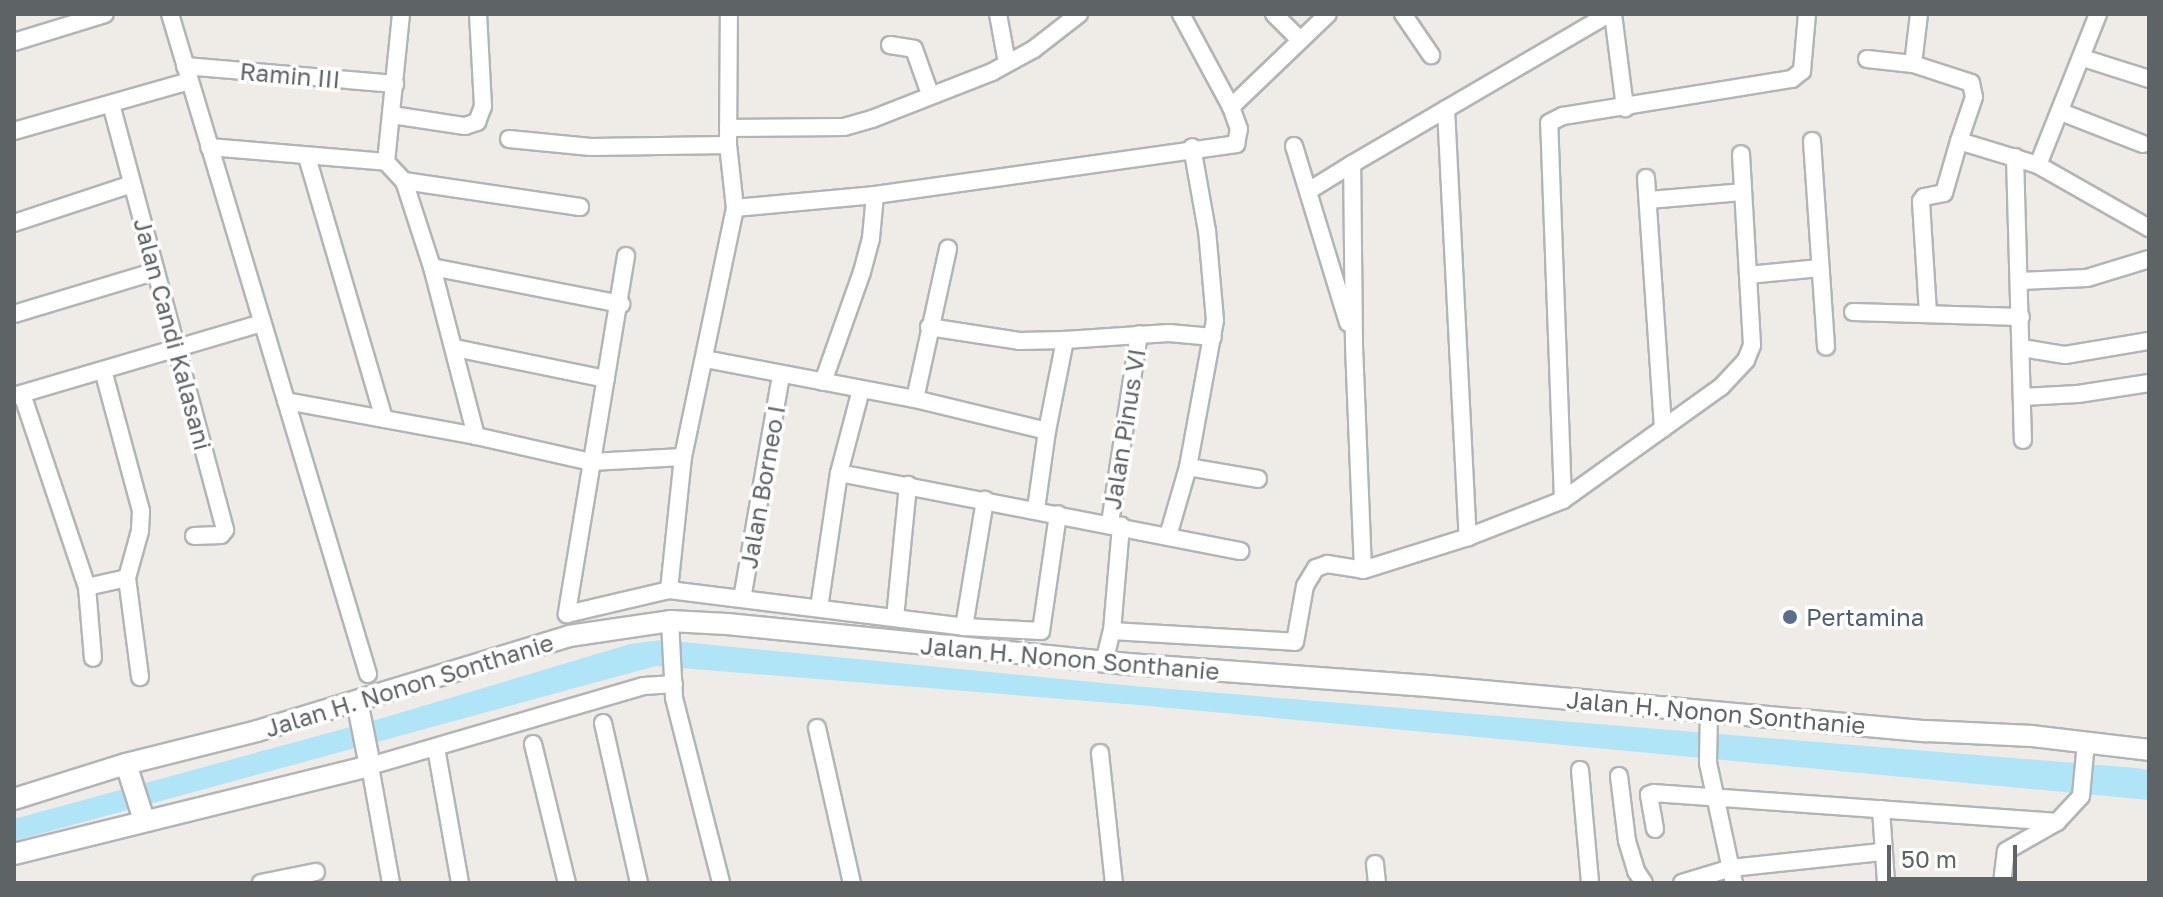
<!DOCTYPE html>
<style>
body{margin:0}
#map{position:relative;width:2163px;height:897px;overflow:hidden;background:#efebe7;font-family:"Golos Text",sans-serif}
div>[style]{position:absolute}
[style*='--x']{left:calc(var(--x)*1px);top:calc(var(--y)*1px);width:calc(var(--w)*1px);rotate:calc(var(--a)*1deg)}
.water>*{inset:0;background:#afe5f7}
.roads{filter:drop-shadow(2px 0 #b2b5b7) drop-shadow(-2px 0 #b2b5b7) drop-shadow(0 2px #b2b5b7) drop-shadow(0 -2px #b2b5b7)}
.minor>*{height:16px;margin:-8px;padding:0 8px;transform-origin:8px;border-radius:8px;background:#fff}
.tertiary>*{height:20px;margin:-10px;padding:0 10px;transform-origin:10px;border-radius:10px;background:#fff}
.dots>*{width:22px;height:22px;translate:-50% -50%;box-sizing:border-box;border:4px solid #fff;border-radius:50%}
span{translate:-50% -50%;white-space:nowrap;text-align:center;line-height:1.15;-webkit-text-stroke:7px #fff;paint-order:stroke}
.street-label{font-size:24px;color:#5e6365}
.service-label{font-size:24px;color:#4e5e75}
.left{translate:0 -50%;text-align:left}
.frame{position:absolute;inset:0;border:16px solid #5e6365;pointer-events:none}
.scale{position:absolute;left:1887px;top:845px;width:130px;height:36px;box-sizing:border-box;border:4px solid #5e6365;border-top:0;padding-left:10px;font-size:24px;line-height:28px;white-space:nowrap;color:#5e6365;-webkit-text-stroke:6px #fff;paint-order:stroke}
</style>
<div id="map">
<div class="water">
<i style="clip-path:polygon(662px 640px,1133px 686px,2136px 768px,2149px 770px,2149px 800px,1138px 705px,656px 666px,14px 841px,14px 819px,376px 720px,630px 644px)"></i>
</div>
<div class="roads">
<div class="minor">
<i style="--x:170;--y:14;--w:689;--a:73.3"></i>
<i style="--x:998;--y:14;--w:50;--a:79.6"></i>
<i style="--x:1274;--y:14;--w:35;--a:45"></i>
<i style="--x:1403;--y:14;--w:50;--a:55.7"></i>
<i style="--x:1613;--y:14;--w:95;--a:82.7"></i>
<i style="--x:1919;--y:14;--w:50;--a:96.8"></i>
<i style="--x:1913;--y:64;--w:61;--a:18.1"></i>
<i style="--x:1971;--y:83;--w:14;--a:78"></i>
<i style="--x:1974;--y:97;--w:46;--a:108.8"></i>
<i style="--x:1959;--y:141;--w:83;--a:16.9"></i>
<i style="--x:2038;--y:165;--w:128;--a:29.6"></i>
<i style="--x:14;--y:42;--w:95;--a:-17.1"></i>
<i style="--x:890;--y:45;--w:24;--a:9"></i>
<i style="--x:914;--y:49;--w:48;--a:70.4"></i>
<i style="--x:2083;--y:58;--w:69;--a:17.7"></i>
<i style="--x:1867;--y:59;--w:46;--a:6.2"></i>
<i style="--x:185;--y:66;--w:211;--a:4.9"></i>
<i style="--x:111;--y:104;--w:441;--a:75"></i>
<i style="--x:225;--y:530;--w:6;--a:129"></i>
<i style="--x:221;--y:535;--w:27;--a:178"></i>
<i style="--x:1231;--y:107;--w:134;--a:-43.8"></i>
<i style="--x:1446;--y:109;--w:429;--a:87.1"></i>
<i style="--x:2061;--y:112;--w:88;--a:21.3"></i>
<i style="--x:392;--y:115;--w:74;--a:8.6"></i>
<i style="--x:465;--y:126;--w:13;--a:-18"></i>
<i style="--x:477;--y:122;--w:17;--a:-69"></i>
<i style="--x:483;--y:106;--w:92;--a:-93.1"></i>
<i style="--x:728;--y:128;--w:116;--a:-0.5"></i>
<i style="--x:844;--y:127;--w:29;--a:-16"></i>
<i style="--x:872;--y:119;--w:129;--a:-21.4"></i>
<i style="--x:992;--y:72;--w:48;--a:-28.7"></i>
<i style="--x:1034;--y:49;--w:57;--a:-37.9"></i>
<i style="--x:14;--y:131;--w:182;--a:-15.9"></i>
<i style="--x:509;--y:139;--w:82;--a:5.6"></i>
<i style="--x:591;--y:147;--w:137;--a:-0.8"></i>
<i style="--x:1812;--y:141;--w:206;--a:86.1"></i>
<i style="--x:1294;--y:146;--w:185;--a:73"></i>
<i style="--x:209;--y:147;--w:178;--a:4.8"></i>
<i style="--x:386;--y:162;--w:149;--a:-84.2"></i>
<i style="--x:307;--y:157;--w:273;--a:73.6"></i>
<i style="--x:2015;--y:157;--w:283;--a:88.4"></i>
<i style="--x:386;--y:162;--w:26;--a:47"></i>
<i style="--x:404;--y:181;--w:90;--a:72"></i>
<i style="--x:432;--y:267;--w:175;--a:75.4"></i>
<i style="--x:2038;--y:165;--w:162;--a:-68.3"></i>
<i style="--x:1646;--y:178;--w:251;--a:86.1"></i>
<i style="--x:404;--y:181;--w:178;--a:8.4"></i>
<i style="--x:1310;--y:190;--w:49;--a:-31.8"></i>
<i style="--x:1648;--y:200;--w:95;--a:-4.8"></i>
<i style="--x:735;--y:208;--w:141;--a:-5.3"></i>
<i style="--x:875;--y:195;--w:365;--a:-8"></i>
<i style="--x:1236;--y:144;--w:15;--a:-79"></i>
<i style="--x:1239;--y:129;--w:23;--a:-110"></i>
<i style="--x:1231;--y:107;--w:106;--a:-118.3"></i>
<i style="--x:14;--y:223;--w:124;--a:-18.3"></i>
<i style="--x:626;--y:256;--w:363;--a:99.4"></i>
<i style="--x:567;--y:614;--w:105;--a:-13.2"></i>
<i style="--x:669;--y:590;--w:297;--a:7.1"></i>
<i style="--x:964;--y:627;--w:77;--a:3"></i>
<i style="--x:1041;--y:631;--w:118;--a:-81.7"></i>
<i style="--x:432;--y:267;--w:193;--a:11.1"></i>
<i style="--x:1748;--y:275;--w:72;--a:-5.6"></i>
<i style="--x:2020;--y:281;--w:67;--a:-2.6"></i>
<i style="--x:2087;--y:278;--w:65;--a:-17"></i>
<i style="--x:1853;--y:312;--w:168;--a:1.7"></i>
<i style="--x:1928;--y:313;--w:112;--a:-93.6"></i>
<i style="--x:1921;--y:201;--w:5;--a:-53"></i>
<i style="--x:1924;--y:197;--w:20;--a:-11"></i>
<i style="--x:1944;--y:193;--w:54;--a:-73.9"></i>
<i style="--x:14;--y:314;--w:148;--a:-16.8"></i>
<i style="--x:929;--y:327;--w:91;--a:8.8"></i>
<i style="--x:1019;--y:341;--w:46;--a:-1.2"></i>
<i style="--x:455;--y:348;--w:154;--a:11.6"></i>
<i style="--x:2022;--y:348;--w:44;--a:9.2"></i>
<i style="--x:2065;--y:355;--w:85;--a:-9.5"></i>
<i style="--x:705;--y:359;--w:214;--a:10.8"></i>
<i style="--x:915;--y:399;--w:136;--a:13.6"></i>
<i style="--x:1047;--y:431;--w:93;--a:-78.8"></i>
<i style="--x:1065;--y:340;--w:104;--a:-3.9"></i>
<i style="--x:1169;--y:333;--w:44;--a:5.2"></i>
<i style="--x:103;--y:370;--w:146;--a:74.9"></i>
<i style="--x:141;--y:511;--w:20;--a:93"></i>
<i style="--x:140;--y:531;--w:49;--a:105.5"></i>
<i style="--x:127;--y:578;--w:100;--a:82.5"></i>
<i style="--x:823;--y:382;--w:117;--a:-70.5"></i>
<i style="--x:862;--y:272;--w:35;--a:-75"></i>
<i style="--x:871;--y:238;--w:43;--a:-84.7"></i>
<i style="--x:22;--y:394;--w:204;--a:71.4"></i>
<i style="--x:87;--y:587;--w:41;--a:-12.7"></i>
<i style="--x:14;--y:396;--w:259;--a:-16.4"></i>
<i style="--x:2022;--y:397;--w:56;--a:-3.1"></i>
<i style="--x:2078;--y:394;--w:72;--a:-8.8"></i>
<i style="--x:915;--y:399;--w:154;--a:-77.6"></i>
<i style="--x:286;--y:401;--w:193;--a:10.4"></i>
<i style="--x:476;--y:436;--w:118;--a:12.7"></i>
<i style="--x:591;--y:462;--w:92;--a:-3.1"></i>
<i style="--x:1188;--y:467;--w:71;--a:9.7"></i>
<i style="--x:839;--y:473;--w:409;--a:11"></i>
<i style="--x:1563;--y:500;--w:377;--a:-92.1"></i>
<i style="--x:1549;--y:123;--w:16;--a:-27"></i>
<i style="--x:1563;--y:116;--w:232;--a:-9.2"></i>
<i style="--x:1792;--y:79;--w:13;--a:-39"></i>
<i style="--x:1802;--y:71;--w:57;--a:-85"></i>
<i style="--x:1036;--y:509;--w:79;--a:-82"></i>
<i style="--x:1110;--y:523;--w:191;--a:-81.3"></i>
<i style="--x:1168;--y:536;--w:72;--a:-73.8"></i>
<i style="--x:1188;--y:467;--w:149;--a:-79.6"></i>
<i style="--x:1215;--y:320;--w:89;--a:-95.1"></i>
<i style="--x:1207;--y:231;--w:85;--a:-100.1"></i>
<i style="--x:1363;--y:570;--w:226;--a:-92.3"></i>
<i style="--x:1354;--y:344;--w:180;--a:-90.6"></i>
<i style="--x:1352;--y:164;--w:298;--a:-30.3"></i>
<i style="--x:87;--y:587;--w:71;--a:85.2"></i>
<i style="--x:669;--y:590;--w:134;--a:-84"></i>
<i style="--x:683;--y:457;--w:254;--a:-78.2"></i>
<i style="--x:735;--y:208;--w:63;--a:-96.3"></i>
<i style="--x:728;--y:145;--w:131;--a:-89.6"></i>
<i style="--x:742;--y:599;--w:227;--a:-80.1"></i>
<i style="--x:819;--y:608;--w:136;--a:-81.6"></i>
<i style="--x:839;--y:473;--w:86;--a:-75.2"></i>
<i style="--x:895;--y:618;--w:134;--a:-84.4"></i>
<i style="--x:670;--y:621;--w:77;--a:87"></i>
<i style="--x:674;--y:698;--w:191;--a:75.7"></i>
<i style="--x:964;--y:627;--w:129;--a:-80.6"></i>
<i style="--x:1112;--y:631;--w:183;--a:3.4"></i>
<i style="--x:1295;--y:642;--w:57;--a:-79.9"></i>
<i style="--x:1305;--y:586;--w:21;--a:-59"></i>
<i style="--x:1316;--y:568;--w:12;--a:-20"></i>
<i style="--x:1327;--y:564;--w:36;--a:9"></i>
<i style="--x:1363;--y:570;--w:110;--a:-17.4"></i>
<i style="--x:1468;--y:537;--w:102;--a:-21.3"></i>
<i style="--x:1563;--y:500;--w:194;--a:-35.6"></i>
<i style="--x:1721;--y:387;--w:37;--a:-47"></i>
<i style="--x:1746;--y:360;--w:16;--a:-68"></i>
<i style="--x:1752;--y:345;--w:191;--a:-93.3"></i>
<i style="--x:1104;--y:662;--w:32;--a:-76"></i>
<i style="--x:1112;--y:631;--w:106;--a:-85.1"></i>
<i style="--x:1709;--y:710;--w:53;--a:91.1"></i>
<i style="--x:1708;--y:763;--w:123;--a:77.8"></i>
<i style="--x:603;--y:723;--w:164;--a:77.3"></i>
<i style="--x:817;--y:728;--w:159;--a:77.3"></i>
<i style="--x:533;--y:744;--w:143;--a:76.3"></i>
<i style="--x:436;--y:748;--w:137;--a:79.9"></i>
<i style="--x:1100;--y:753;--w:131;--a:83.9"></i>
<i style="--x:1580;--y:770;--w:113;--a:84.9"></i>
<i style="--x:1619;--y:776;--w:65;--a:83"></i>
<i style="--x:1627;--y:841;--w:31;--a:73"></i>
<i style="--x:1636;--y:871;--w:14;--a:56"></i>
<i style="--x:1881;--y:809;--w:74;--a:86.1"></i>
<i style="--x:1655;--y:829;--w:35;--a:-100"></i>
<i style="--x:1649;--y:795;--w:5;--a:-22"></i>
<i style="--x:1654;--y:793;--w:404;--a:4.1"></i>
<i style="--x:1375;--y:864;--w:19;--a:84"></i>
<i style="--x:261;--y:883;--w:56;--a:-11.3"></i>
<i style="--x:391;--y:883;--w:119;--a:-100.2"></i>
<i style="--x:370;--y:766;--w:285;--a:-16.3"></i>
<i style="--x:644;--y:686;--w:30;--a:-4"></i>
<i style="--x:1682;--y:883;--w:51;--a:-17"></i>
<i style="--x:1731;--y:868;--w:151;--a:-6.1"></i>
<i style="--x:2002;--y:883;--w:32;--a:-83"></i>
<i style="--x:2006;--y:851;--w:59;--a:-29.6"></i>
<i style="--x:2057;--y:822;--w:35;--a:-47"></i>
<i style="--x:2081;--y:796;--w:54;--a:-84.7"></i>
</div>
<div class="tertiary">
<i style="--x:126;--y:764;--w:59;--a:72.2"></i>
<i style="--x:14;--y:799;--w:117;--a:-17.4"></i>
<i style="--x:126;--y:764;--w:135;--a:-14.1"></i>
<i style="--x:257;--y:731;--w:326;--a:-16.9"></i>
<i style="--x:569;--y:636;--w:102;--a:-8.4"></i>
<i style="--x:670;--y:621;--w:57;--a:3"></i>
<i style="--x:727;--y:624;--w:403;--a:5.7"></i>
<i style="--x:1128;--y:664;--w:301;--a:4.2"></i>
<i style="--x:1428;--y:686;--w:499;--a:5.2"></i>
<i style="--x:1925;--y:731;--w:107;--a:2.7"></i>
<i style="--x:2032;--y:736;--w:118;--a:6.8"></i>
<i style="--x:14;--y:854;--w:367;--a:-13.9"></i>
<i style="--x:370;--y:766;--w:66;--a:-101.3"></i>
</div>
</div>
<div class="dots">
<i style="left:1790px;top:617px;background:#5c6f8a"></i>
</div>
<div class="street-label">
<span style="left:290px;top:75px;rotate:5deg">Ramin III</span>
<span style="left:173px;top:334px;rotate:75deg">Jalan Candi Kalasani</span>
<span style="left:1124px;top:429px;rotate:-81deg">Jalan Pinus VI</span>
<span style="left:762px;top:487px;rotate:-80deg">Jalan Borneo I</span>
<span style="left:1070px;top:658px;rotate:5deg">Jalan H. Nonon Sonthanie</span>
<span style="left:409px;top:685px;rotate:-17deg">Jalan H. Nonon Sonthanie</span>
<span style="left:1716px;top:712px;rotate:5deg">Jalan H. Nonon Sonthanie</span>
</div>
<div class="service-label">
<span class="left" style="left:1806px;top:617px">Pertamina</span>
</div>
<div class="frame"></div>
<div class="scale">50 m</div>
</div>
